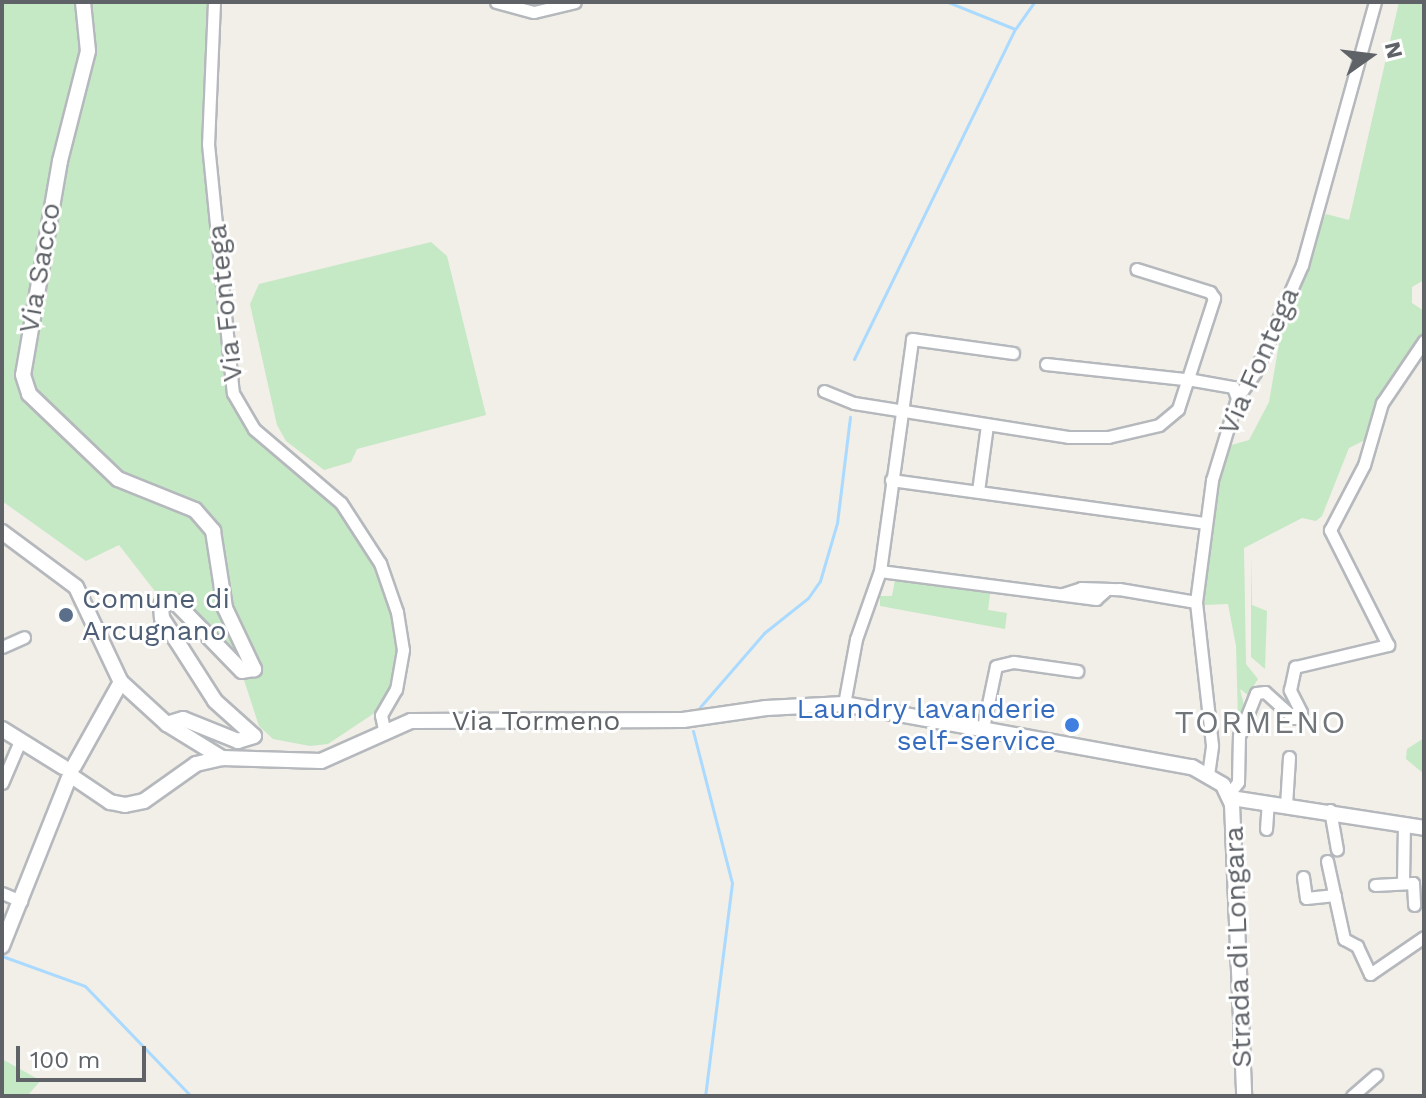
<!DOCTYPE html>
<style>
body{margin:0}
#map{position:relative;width:1426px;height:1098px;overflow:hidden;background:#f1efe8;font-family:"Work Sans",sans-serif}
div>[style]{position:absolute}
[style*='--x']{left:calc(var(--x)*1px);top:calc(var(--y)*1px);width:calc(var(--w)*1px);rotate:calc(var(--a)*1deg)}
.green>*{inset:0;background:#c5e8c5}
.stream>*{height:3px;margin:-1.5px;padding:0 1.5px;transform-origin:1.5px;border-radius:1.5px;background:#aadaff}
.roads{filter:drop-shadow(2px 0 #b5b8bc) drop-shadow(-2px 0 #b5b8bc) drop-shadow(0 2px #b5b8bc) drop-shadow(0 -2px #b5b8bc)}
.street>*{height:11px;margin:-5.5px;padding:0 5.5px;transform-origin:5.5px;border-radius:5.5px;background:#fff}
.secondary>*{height:14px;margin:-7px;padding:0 7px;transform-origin:7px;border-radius:7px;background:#fff}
.dots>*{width:22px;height:22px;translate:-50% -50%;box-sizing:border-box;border:4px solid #fff;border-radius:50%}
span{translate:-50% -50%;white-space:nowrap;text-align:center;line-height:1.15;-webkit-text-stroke:6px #fff;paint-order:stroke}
.street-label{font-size:28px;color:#5f6368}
.service-label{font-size:28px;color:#4e5e75}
.left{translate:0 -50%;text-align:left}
.shop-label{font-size:28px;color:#366cbe}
.right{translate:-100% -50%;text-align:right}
.quarter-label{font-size:32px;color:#70757a;letter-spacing:2px}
.frame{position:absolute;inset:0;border:4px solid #5f6368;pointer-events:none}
.north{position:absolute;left:1330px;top:16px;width:80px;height:80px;-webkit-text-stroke:6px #fff;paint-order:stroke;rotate:76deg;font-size:22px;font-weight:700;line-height:32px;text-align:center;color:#5f6368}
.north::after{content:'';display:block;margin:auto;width:28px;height:36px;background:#5f6368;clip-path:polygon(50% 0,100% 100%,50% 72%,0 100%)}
.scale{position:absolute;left:16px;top:1046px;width:130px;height:36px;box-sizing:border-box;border:4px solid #5f6368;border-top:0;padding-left:10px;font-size:24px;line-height:28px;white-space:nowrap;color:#5f6368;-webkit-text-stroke:6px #fff;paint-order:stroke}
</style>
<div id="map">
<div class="green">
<i style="clip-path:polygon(2px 2px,214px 2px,207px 101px,230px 363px,242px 414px,324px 485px,380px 563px,403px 650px,385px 706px,328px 744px,310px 746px,273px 739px,259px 726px,244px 680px,247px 674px,175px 602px,164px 603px,119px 545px,86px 561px,2px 501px)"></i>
<i style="clip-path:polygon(1399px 2px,1424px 2px,1424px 280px,1412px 287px,1412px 303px,1424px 311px,1424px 333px,1384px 389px,1365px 440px,1349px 448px,1322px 516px,1316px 521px,1302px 518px,1244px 548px,1246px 664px,1258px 679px,1248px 695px,1240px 689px,1245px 709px,1238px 719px,1236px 646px,1228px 604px,1204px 605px,1213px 505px,1228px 446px,1249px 440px,1269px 402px,1281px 332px,1318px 230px,1326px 214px,1349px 220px)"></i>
<i style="clip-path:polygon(431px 242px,447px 256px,486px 415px,357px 449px,351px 462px,324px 470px,286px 441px,277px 425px,250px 304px,259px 284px)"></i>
<i style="clip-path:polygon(1251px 555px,1252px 605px,1267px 611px,1265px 669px,1251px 657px)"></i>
<i style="clip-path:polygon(896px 574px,991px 587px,988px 610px,1007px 613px,1005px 629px,880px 606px,880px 596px,892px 596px)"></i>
<i style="clip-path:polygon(1424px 738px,1424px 774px,1406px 759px,1407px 749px)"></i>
<i style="clip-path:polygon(2px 1059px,36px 1078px,43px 1078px,27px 1096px,2px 1096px)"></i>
</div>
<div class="stream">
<i style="--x:1016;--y:28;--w:32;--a:-55"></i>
<i style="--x:854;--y:359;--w:367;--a:-64"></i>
<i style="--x:1015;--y:29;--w:72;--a:-158.1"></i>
<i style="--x:700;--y:707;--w:98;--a:-49.1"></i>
<i style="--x:764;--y:633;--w:56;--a:-38.5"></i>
<i style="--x:808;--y:598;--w:21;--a:-55"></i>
<i style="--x:820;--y:581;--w:60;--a:-73.7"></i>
<i style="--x:837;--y:523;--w:107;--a:-83"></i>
<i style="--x:693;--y:731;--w:157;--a:75.6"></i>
<i style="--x:732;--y:883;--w:215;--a:97.2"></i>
<i style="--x:2;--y:956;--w:88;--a:19.9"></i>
<i style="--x:85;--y:986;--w:153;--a:46.1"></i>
</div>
<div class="roads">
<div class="street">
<i style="--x:214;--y:2;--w:142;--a:92.4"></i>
<i style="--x:208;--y:144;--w:250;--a:84.3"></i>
<i style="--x:233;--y:393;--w:42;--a:59.7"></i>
<i style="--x:254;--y:429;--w:114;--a:40.4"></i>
<i style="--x:341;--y:503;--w:72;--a:57"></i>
<i style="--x:380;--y:563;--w:52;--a:70.9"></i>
<i style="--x:397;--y:612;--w:38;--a:81"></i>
<i style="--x:403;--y:650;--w:40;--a:100"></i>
<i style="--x:396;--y:689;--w:30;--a:120"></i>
<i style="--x:381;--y:715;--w:14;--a:78"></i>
<i style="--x:496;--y:2;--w:39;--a:15"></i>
<i style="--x:534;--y:12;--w:42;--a:-13.7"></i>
<i style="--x:1046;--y:364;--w:148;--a:6.2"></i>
<i style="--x:1193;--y:380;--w:41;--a:9.9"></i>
<i style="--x:1233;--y:387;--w:12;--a:70"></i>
<i style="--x:824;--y:391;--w:32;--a:22"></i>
<i style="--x:854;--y:403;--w:218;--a:9"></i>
<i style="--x:1069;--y:437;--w:39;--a:0"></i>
<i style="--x:1108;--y:437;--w:52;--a:-13.2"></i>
<i style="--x:1159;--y:425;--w:25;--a:-40"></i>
<i style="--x:1178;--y:409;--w:117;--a:-72"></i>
<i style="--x:1214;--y:298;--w:7;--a:-124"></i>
<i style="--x:1210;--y:292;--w:77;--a:-162.7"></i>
<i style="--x:891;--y:480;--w:316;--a:7.8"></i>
<i style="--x:978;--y:491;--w:67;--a:-82.2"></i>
<i style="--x:880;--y:571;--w:218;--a:7.4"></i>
<i style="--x:1096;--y:599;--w:12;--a:-42"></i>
<i style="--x:1063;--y:594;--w:19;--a:-18"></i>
<i style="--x:1081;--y:588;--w:38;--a:2"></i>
<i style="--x:1119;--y:589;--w:78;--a:9.6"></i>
<i style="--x:2;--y:647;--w:24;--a:-24"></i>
<i style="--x:844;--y:704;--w:66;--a:-79.5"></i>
<i style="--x:856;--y:639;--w:72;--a:-70.6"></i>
<i style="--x:880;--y:571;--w:234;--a:-82.1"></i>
<i style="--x:912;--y:339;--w:102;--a:7.9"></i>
<i style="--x:983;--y:728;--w:63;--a:-78.2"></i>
<i style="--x:996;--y:666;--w:18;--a:-13"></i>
<i style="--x:1014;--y:662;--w:64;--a:8.1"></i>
<i style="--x:1208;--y:775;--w:30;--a:-82"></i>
<i style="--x:1212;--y:745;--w:144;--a:-96.4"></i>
<i style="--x:1196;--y:602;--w:123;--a:-82.5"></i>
<i style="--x:1212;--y:480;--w:86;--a:-73"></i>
<i style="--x:1237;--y:398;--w:32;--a:-55"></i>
<i style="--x:1255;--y:372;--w:117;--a:-66.3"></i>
<i style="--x:1302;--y:265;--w:273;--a:-74.5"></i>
<i style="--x:2;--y:783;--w:46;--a:-66.8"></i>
<i style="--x:1229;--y:794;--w:15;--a:-53"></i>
<i style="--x:1238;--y:782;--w:46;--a:-88.8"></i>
<i style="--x:1239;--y:736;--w:46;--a:-68.4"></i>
<i style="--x:1256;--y:693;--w:9;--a:-6"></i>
<i style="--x:1265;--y:692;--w:39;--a:42"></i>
<i style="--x:1294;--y:718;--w:9;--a:-41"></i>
<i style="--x:1301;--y:712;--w:25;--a:-117"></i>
<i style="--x:1290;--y:690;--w:24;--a:-78"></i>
<i style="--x:1295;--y:667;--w:96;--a:-13.3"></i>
<i style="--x:1388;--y:645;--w:129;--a:-116.8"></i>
<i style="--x:1330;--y:530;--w:73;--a:-62.4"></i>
<i style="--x:1364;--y:465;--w:65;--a:-73.8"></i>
<i style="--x:1382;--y:403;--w:75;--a:-55.9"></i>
<i style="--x:1286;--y:805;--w:48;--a:-86.4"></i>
<i style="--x:1330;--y:810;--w:40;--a:80"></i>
<i style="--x:1266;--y:829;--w:26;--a:-86"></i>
<i style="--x:1327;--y:861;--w:80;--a:77.7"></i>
<i style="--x:1344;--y:939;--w:15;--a:28"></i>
<i style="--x:1357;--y:946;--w:31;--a:65"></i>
<i style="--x:1370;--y:974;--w:65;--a:-34.4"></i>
<i style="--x:1303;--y:877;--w:21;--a:82"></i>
<i style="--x:1306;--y:898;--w:29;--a:-6"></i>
<i style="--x:1403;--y:881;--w:58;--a:-89"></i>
<i style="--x:1375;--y:885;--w:38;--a:-3"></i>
<i style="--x:1413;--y:883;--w:22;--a:87"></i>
<i style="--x:2;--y:893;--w:21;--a:23"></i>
<i style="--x:1352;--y:1096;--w:32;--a:-41"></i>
</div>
<div class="secondary">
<i style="--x:83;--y:2;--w:49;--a:84.2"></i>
<i style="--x:88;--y:51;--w:114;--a:104.3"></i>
<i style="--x:60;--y:161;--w:217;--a:99.8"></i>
<i style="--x:23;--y:375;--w:20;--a:72"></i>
<i style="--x:29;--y:394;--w:123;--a:43.7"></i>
<i style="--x:118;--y:479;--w:83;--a:21.9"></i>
<i style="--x:195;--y:510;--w:28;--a:49"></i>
<i style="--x:213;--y:531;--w:78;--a:81.1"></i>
<i style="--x:225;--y:608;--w:68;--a:64.6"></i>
<i style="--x:254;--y:669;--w:12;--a:171"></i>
<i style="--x:242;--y:671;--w:96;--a:-134.2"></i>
<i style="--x:175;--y:602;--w:14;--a:168"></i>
<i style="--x:161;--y:605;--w:13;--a:86"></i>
<i style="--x:162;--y:618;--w:98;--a:57.4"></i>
<i style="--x:215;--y:701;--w:52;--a:41.9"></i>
<i style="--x:254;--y:736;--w:17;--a:163"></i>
<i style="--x:238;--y:741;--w:59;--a:-158.2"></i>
<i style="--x:183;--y:719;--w:17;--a:163"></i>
<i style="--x:2;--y:532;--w:92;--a:36.6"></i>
<i style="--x:76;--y:587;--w:105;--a:64.7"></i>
<i style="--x:121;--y:682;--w:62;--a:42.4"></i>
<i style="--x:167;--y:724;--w:65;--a:31.7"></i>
<i style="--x:222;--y:758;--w:99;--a:1.7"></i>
<i style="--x:321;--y:761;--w:98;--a:-24"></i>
<i style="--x:411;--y:721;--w:272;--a:-0.2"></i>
<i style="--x:683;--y:720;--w:84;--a:-8.2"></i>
<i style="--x:766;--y:708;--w:78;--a:-2.9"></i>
<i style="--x:844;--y:704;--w:354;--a:10.3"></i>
<i style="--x:1192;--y:767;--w:36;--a:30"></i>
<i style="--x:1223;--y:785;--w:21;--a:65"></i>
<i style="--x:1232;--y:804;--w:292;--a:87.6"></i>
<i style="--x:2;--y:729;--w:72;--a:31.9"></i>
<i style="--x:74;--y:766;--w:96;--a:-60.8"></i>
<i style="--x:73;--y:777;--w:45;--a:34"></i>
<i style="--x:110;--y:802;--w:15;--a:11"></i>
<i style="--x:125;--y:805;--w:19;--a:-12"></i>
<i style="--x:144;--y:801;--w:64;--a:-35.4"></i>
<i style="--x:196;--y:764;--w:27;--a:-13"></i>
<i style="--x:1231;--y:798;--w:195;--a:8.8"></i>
<i style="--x:2;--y:946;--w:181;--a:-68.3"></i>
</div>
</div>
<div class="dots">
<i style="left:66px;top:615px;background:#5c6f8a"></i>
<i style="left:1072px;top:725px;background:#3f7fe0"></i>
</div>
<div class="street-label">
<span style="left:40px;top:268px;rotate:-80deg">Via Sacco</span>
<span style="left:225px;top:303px;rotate:-96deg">Via Fontega</span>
<span style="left:1259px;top:361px;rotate:-66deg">Via Fontega</span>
<span style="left:536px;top:721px">Via Tormeno</span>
<span style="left:1238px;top:947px;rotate:-92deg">Strada di Longara</span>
</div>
<div class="service-label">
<span class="left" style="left:82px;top:615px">Comune di<br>Arcugnano</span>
</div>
<div class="shop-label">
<span class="right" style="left:1056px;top:725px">Laundry lavanderie<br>self-service</span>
</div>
<div class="quarter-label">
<span style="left:1261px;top:722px">TORMENO</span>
</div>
<div class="frame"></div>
<div class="north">N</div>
<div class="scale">100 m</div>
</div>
